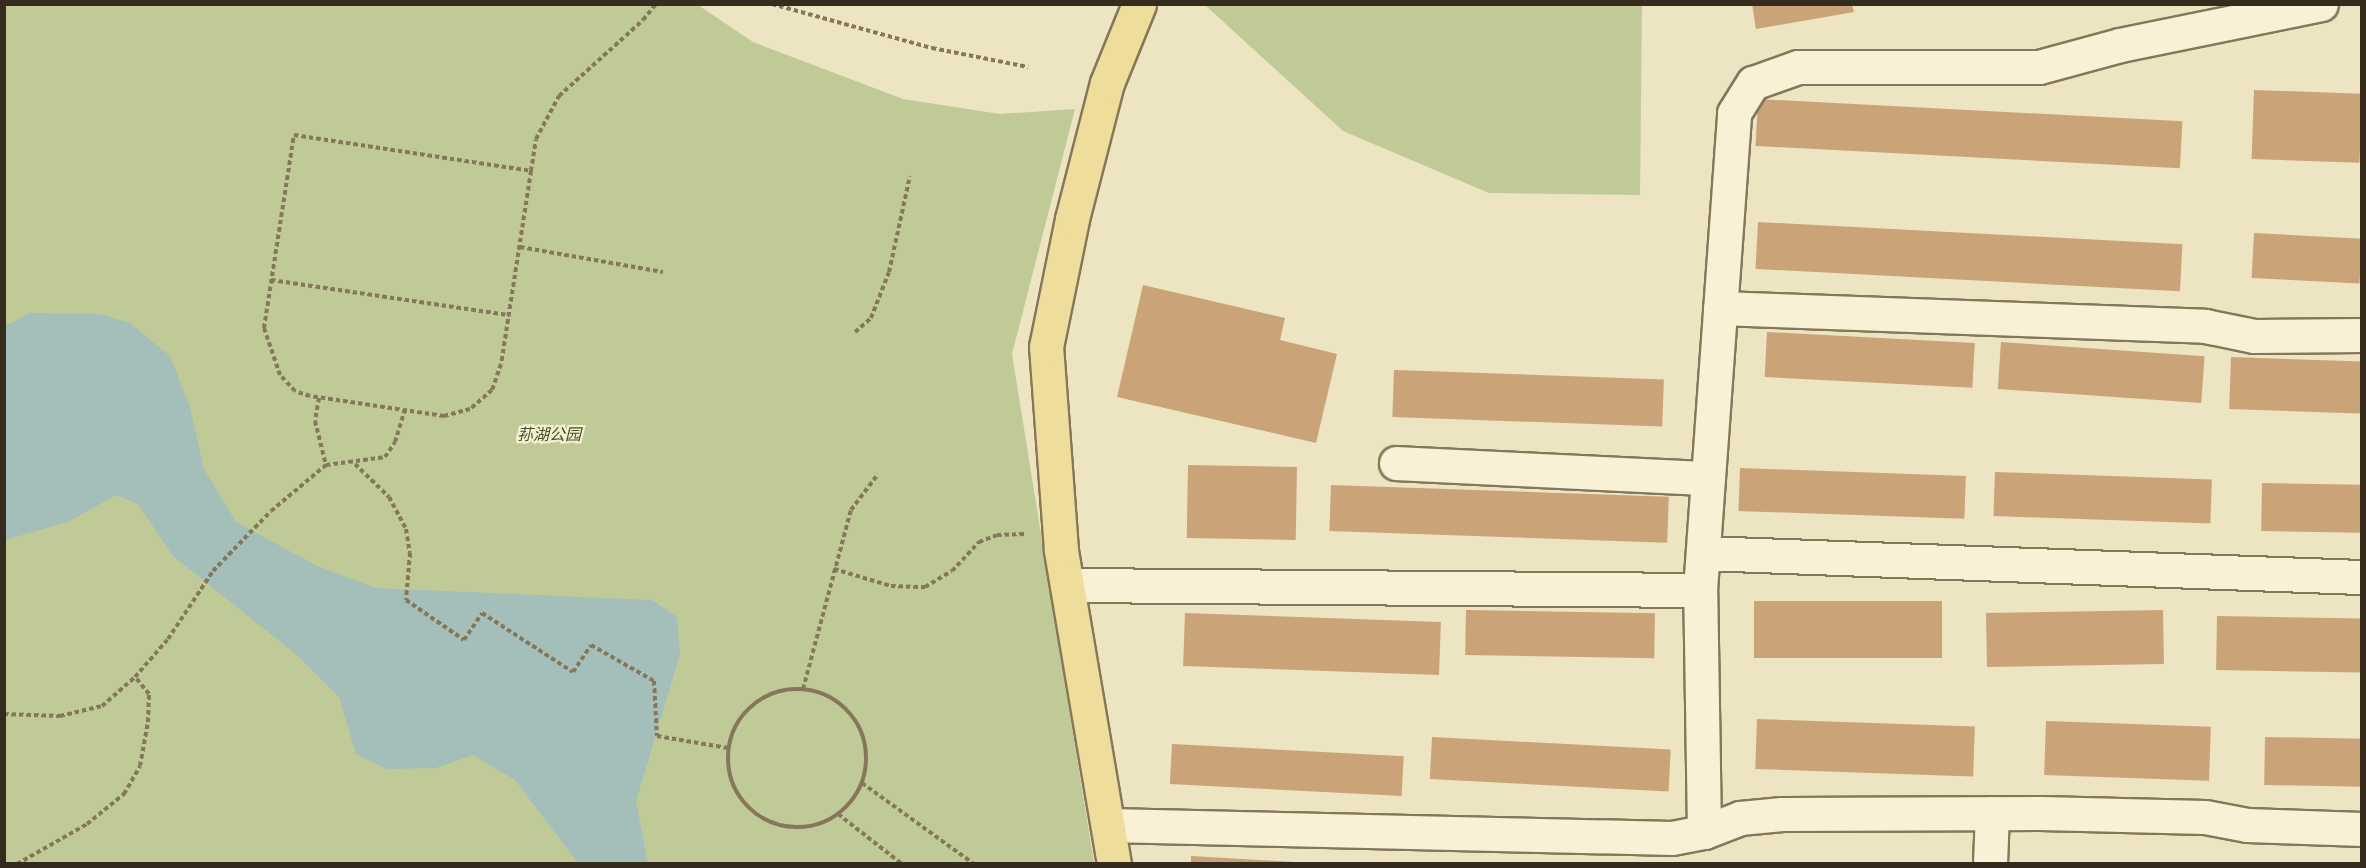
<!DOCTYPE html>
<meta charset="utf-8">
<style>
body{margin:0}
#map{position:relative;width:2366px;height:868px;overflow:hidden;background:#ede4c2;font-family:"Source Serif 4","Noto Sans SC",serif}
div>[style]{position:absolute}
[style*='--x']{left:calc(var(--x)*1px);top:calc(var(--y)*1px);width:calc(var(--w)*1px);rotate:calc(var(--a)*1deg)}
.green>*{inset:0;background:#bfca97}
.water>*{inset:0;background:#a4bfba}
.building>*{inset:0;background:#caa379;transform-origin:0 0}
.path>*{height:4px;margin-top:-2px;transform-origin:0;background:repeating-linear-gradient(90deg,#86765a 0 4.5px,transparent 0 7.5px)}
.path>.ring{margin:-2px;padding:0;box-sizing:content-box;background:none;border:4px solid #86765a;border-radius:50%}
.roads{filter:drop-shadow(2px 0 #86765a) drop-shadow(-2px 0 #86765a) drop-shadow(0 2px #86765a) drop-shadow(0 -2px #86765a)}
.minor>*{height:33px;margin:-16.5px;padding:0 16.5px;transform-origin:16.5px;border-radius:16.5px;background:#f8f1d5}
.major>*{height:33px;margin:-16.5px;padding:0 16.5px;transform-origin:16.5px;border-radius:16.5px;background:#efdd9b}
span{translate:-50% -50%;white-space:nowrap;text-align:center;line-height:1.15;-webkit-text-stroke:4.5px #f4eed2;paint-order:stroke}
.park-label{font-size:16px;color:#425225;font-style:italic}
.frame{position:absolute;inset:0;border:6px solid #362c1e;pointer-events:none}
</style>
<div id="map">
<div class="green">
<i style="clip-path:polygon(5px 5px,698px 5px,753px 42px,903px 99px,1000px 114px,1075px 109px,1012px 354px,1094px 863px,5px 864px)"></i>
<i style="clip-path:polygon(1205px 5px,1642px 5px,1640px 195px,1489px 193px,1343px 131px)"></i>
</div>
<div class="water">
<i style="clip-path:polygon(29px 313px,100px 314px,130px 323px,170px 356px,190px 407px,204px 469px,236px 522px,317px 566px,376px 588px,652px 600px,677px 617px,680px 654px,636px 801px,648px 863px,578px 863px,515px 780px,473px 755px,436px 768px,387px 769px,356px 754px,339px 697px,298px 656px,173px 556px,138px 504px,116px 495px,68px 522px,5px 540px,5px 323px,10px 324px)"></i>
</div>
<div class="building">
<i style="clip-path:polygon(1752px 4px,1852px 4px,1854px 12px,1756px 29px)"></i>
<i style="left:2254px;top:90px;width:108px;height:69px;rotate:2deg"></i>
<i style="left:1758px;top:99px;width:425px;height:47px;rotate:3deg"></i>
<i style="left:1758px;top:222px;width:425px;height:47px;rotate:3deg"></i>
<i style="left:2254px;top:233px;width:108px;height:45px;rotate:3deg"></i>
<i style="clip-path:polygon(1143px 285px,1285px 318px,1280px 340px,1337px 354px,1316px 443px,1117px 397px)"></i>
<i style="left:1767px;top:332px;width:208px;height:45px;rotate:3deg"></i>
<i style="left:2001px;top:342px;width:204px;height:47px;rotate:4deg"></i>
<i style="left:2231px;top:357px;width:131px;height:52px;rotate:2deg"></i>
<i style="left:1394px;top:370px;width:270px;height:47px;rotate:2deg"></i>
<i style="left:1188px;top:465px;width:109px;height:73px;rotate:1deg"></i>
<i style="left:1740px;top:468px;width:226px;height:43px;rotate:2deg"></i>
<i style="left:1995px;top:472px;width:217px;height:44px;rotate:2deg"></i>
<i style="left:2262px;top:483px;width:100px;height:48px;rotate:1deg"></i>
<i style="left:1331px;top:485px;width:338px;height:46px;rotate:2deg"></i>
<i style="left:1754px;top:601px;width:188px;height:57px"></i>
<i style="left:1466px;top:610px;width:189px;height:45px;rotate:1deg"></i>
<i style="left:2163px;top:610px;width:54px;height:177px;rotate:89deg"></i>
<i style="left:1185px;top:613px;width:256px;height:53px;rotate:2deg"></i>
<i style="left:2217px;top:616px;width:145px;height:54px;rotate:1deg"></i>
<i style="left:1757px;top:719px;width:218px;height:50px;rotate:2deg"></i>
<i style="left:2046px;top:721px;width:165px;height:54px;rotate:2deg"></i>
<i style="left:1432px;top:737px;width:239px;height:42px;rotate:3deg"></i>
<i style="left:2265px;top:737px;width:97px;height:48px;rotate:1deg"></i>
<i style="left:1172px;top:744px;width:232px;height:40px;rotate:3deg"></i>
<i style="clip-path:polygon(1191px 856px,1295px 862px,1295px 864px,1191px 864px)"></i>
</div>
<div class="path">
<i style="--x:772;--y:4;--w:166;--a:15.4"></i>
<i style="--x:932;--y:48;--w:98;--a:11.2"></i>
<i style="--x:294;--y:135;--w:240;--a:8.6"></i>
<i style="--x:531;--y:171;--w:195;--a:98.8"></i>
<i style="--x:501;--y:364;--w:28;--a:109"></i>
<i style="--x:492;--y:390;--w:29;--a:139"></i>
<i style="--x:470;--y:409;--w:27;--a:165"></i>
<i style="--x:444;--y:416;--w:135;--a:-171.5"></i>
<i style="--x:310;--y:396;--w:16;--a:-162"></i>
<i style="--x:295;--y:391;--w:22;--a:-133"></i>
<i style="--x:280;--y:375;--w:50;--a:-108.8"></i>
<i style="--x:264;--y:328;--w:195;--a:-81.2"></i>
<i style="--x:531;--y:171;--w:32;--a:-81"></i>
<i style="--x:536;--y:139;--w:49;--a:-61.9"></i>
<i style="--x:559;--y:96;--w:113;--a:-42.1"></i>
<i style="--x:643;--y:20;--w:21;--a:-51"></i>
<i style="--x:520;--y:247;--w:145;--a:9.9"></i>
<i style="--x:271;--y:280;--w:241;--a:8.4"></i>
<i style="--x:855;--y:332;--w:21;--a:-41"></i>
<i style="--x:871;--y:318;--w:49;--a:-68.6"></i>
<i style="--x:889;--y:272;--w:98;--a:-77.7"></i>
<i style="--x:319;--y:398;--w:23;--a:100"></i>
<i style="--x:315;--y:421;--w:45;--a:76"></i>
<i style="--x:355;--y:464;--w:47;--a:44.1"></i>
<i style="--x:389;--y:497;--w:36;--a:62"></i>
<i style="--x:406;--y:529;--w:24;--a:81"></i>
<i style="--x:410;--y:553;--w:47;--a:94.9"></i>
<i style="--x:406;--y:600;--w:70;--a:34.6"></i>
<i style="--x:464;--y:640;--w:32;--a:-56"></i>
<i style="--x:482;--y:613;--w:108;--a:33"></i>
<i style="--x:573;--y:672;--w:32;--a:-56"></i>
<i style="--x:591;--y:645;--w:73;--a:29.7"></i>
<i style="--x:654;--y:681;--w:55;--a:86.9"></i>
<i style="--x:657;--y:736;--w:72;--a:9.6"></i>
<i style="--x:834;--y:569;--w:59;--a:16.6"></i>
<i style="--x:891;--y:586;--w:34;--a:2"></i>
<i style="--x:925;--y:587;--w:31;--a:-31"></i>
<i style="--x:952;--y:571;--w:40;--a:-47"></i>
<i style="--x:979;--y:542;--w:19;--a:-21"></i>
<i style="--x:997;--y:535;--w:28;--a:-2"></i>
<i class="ring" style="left:728px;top:689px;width:134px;height:134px"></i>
<i style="--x:803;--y:689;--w:185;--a:-75"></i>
<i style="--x:851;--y:510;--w:45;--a:-53.1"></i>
<i style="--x:4;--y:714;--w:56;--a:2"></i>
<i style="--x:60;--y:716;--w:43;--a:-13.4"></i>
<i style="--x:102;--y:706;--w:44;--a:-41.3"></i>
<i style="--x:135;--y:677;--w:50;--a:-49"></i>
<i style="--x:168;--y:639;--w:82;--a:-56.5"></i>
<i style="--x:213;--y:571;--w:83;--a:-46"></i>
<i style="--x:271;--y:511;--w:72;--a:-39.9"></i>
<i style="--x:326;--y:465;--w:60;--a:-7.7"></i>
<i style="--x:385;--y:457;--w:18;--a:-56"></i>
<i style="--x:395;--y:442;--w:34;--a:-73"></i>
<i style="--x:862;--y:783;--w:138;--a:35.9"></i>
<i style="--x:838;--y:814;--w:81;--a:38"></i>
<i style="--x:17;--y:864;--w:81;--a:-29.7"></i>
<i style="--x:87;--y:824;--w:48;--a:-39"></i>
<i style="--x:124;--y:794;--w:32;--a:-60"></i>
<i style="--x:140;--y:766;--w:45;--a:-79.7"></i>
<i style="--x:148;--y:722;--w:28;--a:-88"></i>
<i style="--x:149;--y:694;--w:22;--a:-129"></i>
</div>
<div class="roads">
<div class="minor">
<i style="--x:1720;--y:308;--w:485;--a:2.1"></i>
<i style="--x:2205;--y:326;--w:50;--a:11.5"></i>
<i style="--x:2254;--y:336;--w:108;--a:-0.5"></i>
<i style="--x:1396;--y:463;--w:312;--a:2.8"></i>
<i style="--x:1703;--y:553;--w:659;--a:2.09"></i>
<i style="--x:1067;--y:585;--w:633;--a:0.45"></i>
<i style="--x:1109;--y:825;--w:563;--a:1.32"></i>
<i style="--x:1672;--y:838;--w:33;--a:-11"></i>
<i style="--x:1704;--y:832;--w:39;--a:-21"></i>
<i style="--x:1740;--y:818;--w:42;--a:-5.4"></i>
<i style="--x:1782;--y:814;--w:258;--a:-0.2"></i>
<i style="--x:2040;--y:813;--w:165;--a:1.4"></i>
<i style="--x:2205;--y:817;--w:43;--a:10.8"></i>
<i style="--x:2247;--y:825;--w:115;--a:2"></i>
<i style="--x:1704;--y:832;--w:242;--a:-90.9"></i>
<i style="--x:1700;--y:590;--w:478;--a:-85.9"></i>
<i style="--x:1734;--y:113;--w:36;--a:-58"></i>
<i style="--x:1753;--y:83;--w:48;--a:-19.6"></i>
<i style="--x:1798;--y:67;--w:241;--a:0"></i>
<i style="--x:2039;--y:67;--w:84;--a:-15.2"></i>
<i style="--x:2120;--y:45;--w:205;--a:-11.5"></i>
<i style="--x:1990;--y:864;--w:51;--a:-87.8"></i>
</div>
<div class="major">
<i style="--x:1114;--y:864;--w:318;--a:-99.6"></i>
<i style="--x:1061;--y:550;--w:204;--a:-94.2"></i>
<i style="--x:1046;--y:347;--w:131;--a:-78.5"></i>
<i style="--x:1072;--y:219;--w:140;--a:-75.6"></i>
<i style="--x:1107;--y:83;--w:85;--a:-67.9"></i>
</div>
</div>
<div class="park-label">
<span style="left:549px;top:434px">荪湖公园</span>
</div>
<div class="frame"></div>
</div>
